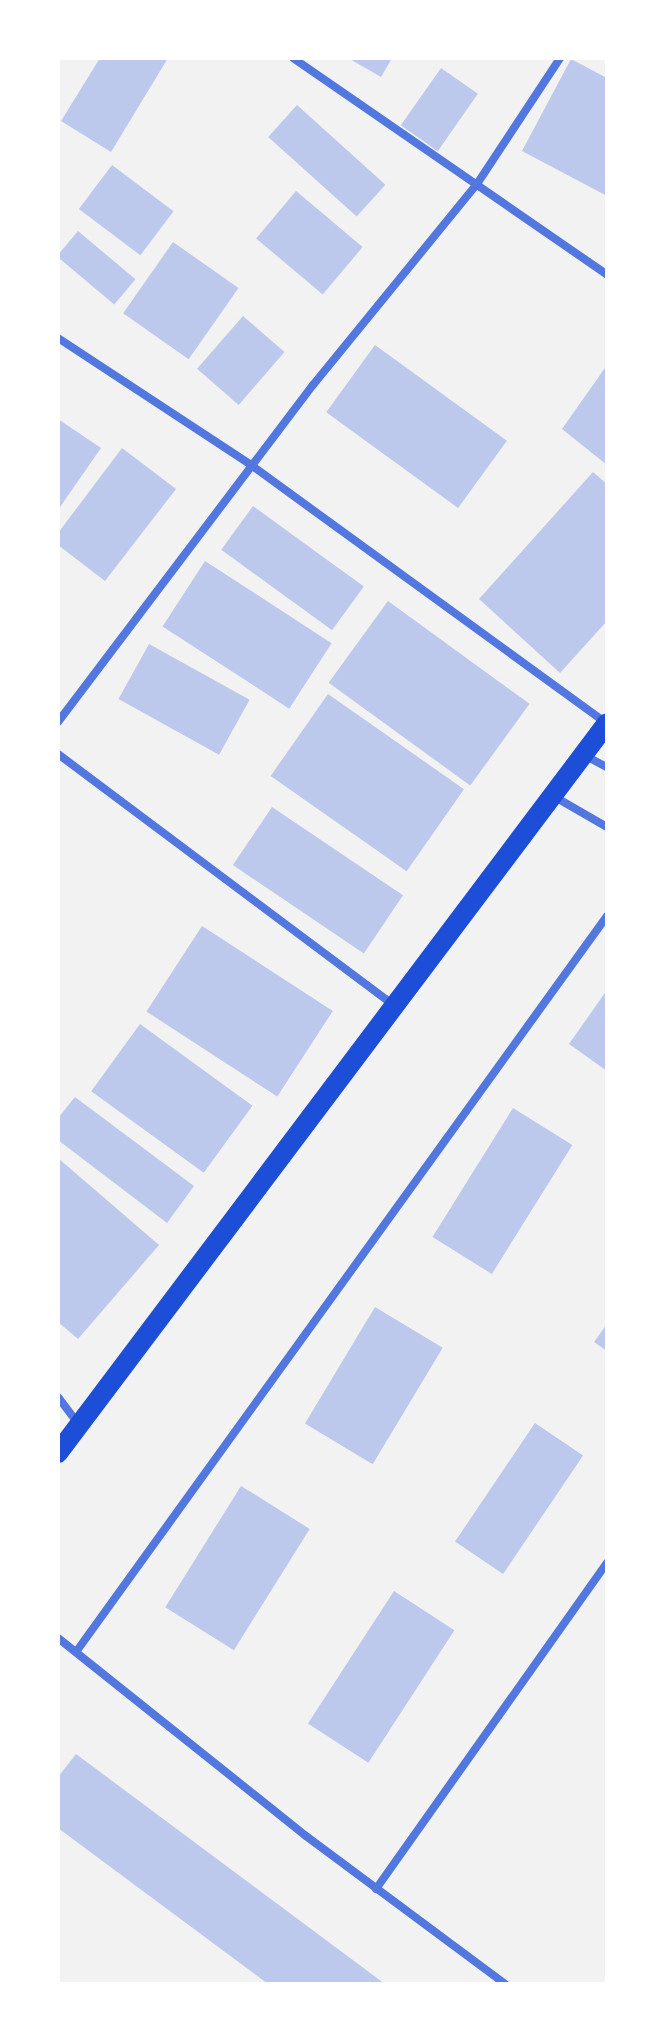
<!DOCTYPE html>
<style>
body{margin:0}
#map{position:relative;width:665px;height:2042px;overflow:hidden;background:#f2f2f2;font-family:Overpass,sans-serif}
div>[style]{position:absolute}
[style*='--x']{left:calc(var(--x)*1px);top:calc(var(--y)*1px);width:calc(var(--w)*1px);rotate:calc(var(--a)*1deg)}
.building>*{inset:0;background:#bdc9ec;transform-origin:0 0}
.minor>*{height:8px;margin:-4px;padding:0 4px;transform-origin:4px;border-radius:4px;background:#5277de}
.primary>*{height:20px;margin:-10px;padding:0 10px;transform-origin:10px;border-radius:10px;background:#1d4ed8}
span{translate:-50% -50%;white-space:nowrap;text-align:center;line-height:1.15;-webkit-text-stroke:8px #fff;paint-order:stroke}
.frame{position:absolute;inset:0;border:60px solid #fff;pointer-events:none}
</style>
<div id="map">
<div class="building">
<i style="clip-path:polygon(100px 58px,168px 58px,111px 152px,61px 121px)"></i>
<i style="clip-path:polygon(348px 58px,392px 58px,381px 77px)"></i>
<i style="clip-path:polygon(571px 59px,607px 78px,607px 196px,522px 151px)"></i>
<i style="left:441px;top:68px;width:45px;height:70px;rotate:35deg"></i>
<i style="left:297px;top:105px;width:119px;height:43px;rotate:42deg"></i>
<i style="left:112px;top:165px;width:77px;height:55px;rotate:37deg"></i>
<i style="left:296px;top:191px;width:87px;height:62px;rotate:40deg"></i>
<i style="left:78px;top:231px;width:75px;height:33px;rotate:40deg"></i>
<i style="left:173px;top:242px;width:80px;height:87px;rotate:35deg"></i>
<i style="left:243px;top:316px;width:55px;height:70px;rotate:41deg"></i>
<i style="left:375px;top:345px;width:163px;height:83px;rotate:36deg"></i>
<i style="clip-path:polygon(607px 365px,607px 465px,562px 429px)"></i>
<i style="clip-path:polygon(58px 419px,101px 448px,58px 510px)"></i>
<i style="clip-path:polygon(122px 448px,176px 489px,105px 581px,58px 545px,58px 533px)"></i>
<i style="clip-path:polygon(593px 472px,607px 484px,607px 621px,560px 673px,479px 599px)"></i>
<i style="left:253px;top:506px;width:137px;height:54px;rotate:36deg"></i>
<i style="left:205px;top:561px;width:151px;height:78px;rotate:33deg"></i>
<i style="left:388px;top:601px;width:175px;height:101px;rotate:36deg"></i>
<i style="left:149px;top:644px;width:115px;height:63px;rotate:29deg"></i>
<i style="left:328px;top:694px;width:166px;height:100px;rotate:35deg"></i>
<i style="left:272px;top:807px;width:158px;height:70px;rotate:34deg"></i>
<i style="left:202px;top:926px;width:156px;height:102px;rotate:33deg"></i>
<i style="clip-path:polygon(607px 990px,607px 1071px,569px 1044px)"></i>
<i style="left:140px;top:1024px;width:139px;height:83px;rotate:36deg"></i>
<i style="clip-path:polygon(75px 1097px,194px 1186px,167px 1223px,58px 1140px,58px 1118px)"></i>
<i style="left:513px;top:1108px;width:70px;height:152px;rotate:32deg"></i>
<i style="clip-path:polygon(58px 1158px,159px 1245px,78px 1339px,58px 1322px)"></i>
<i style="left:375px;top:1307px;width:79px;height:136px;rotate:31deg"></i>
<i style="clip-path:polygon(607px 1324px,607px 1351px,594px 1342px)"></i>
<i style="left:535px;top:1423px;width:58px;height:143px;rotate:34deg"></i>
<i style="left:241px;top:1486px;width:81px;height:143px;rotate:32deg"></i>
<i style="left:394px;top:1591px;width:72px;height:158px;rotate:33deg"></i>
<i style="clip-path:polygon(76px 1754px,385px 1984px,268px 1984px,58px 1828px,58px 1777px)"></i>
</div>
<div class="minor">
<i style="--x:293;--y:58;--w:382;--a:34.6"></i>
<i style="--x:58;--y:338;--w:231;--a:33.3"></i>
<i style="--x:251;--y:465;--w:439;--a:36"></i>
<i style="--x:58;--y:722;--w:423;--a:-52.9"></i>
<i style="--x:313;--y:385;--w:259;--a:-50.8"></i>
<i style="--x:477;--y:184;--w:151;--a:-56.6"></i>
<i style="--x:58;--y:754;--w:419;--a:36.8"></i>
<i style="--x:584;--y:755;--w:26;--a:28"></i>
<i style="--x:555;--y:797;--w:60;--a:30"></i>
<i style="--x:58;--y:1397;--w:34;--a:53"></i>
<i style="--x:58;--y:1638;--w:317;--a:38.6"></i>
<i style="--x:306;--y:1836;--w:248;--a:36.6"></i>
<i style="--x:76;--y:1652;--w:908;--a:-54.19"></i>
<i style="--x:376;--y:1889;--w:400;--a:-54.7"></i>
</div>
<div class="primary">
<i style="--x:58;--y:1453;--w:913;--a:-53.05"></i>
</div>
<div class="frame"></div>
</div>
